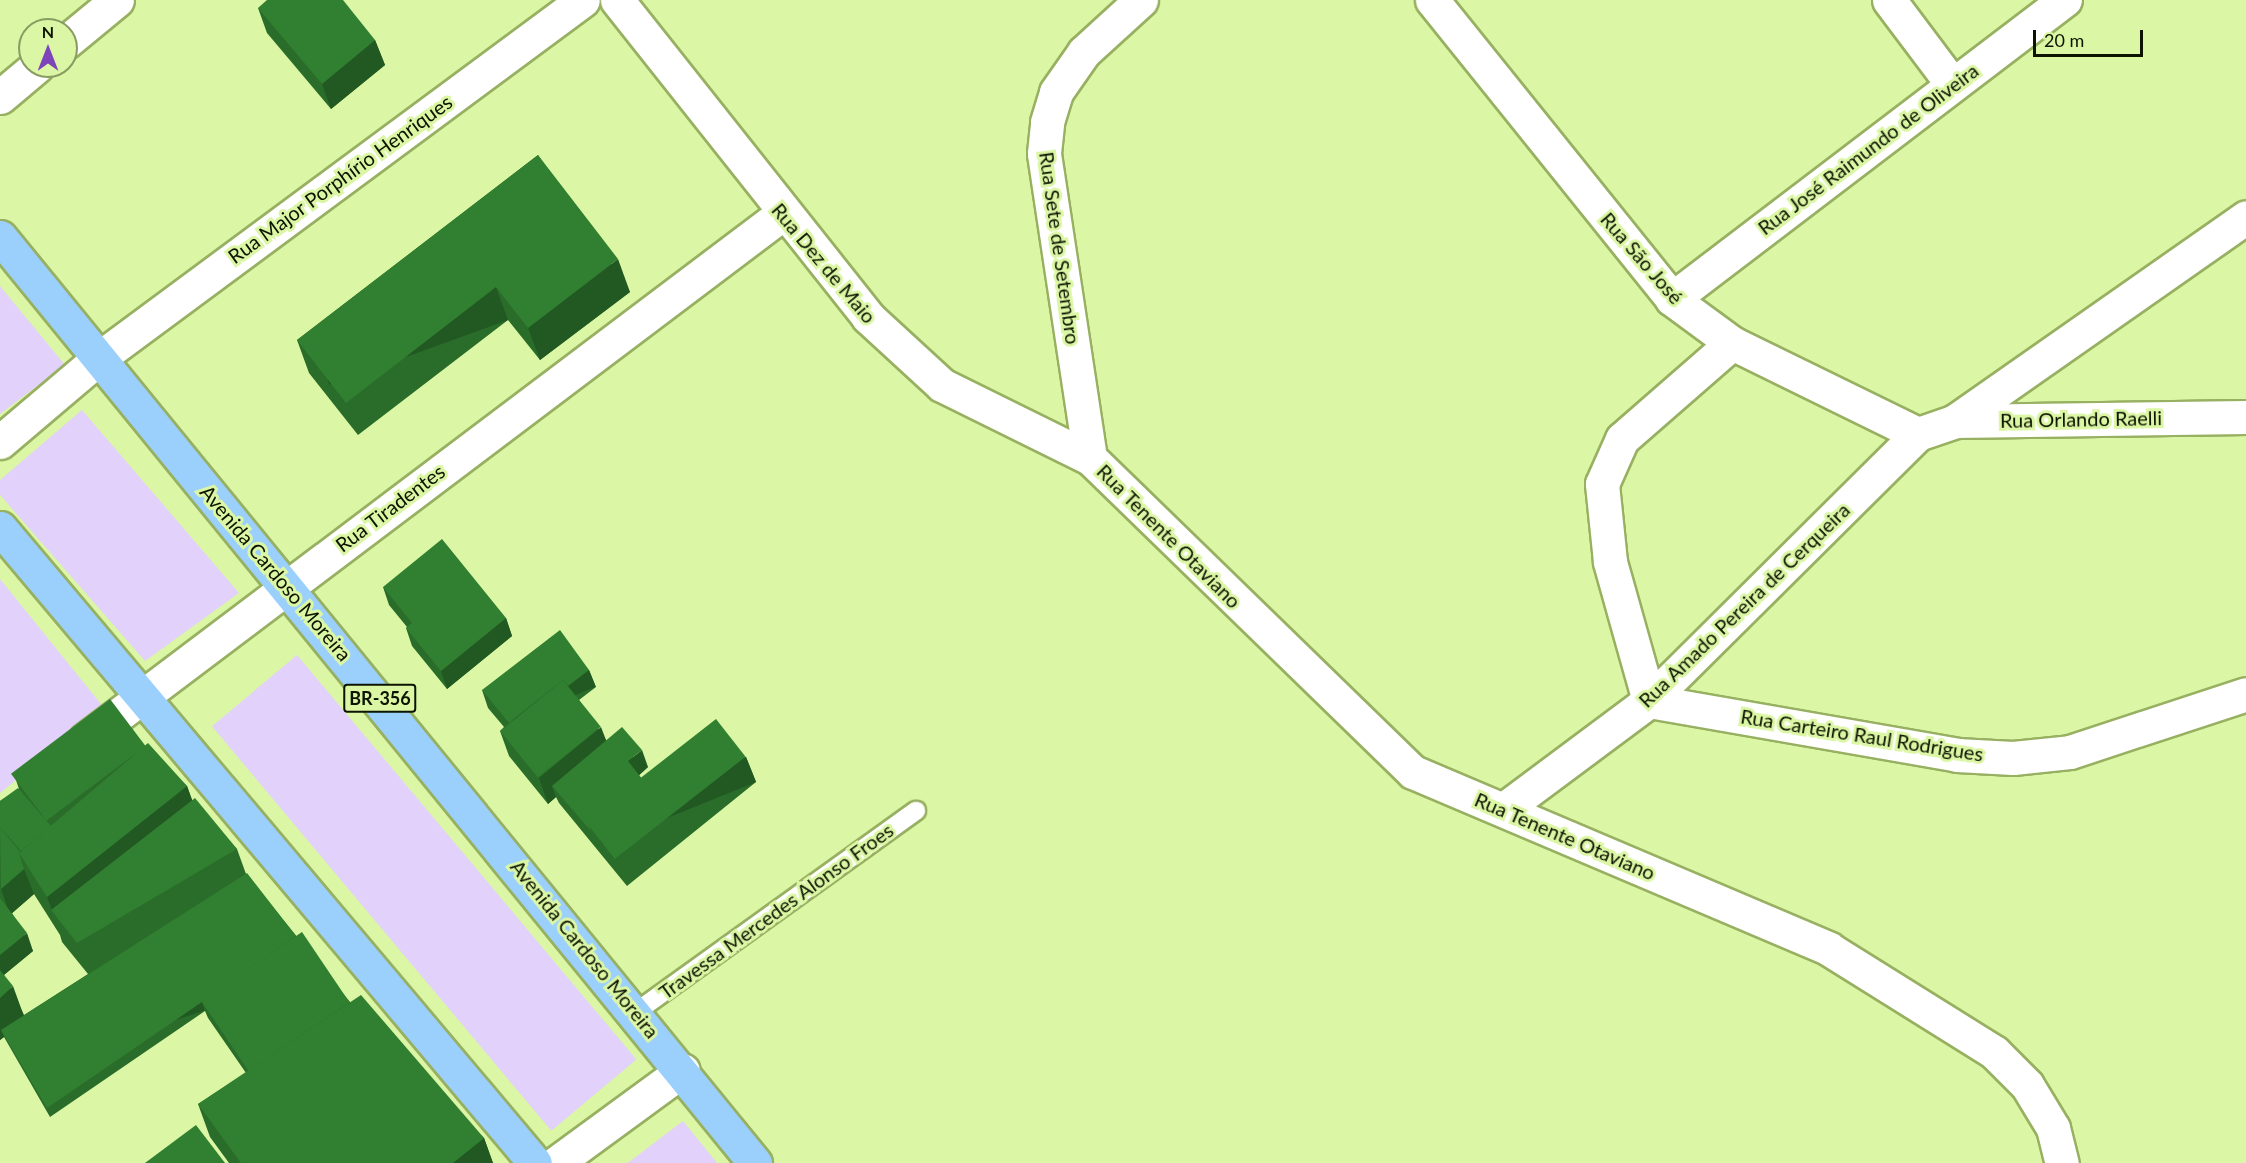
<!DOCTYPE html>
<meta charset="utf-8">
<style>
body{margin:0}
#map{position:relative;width:2246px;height:1163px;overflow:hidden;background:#dbf6a4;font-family:Lato,sans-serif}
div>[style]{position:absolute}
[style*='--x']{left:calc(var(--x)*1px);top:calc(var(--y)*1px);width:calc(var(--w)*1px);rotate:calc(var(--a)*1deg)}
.green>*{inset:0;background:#e2d1fb;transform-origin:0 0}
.roads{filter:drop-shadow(2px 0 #97b061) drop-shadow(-2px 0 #97b061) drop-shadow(0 2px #97b061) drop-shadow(0 -2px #97b061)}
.service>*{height:18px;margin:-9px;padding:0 9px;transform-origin:9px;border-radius:9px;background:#fff}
.minor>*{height:33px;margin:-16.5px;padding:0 16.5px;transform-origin:16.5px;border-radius:16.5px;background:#fff}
.trunk>*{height:33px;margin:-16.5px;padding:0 16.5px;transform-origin:16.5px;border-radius:16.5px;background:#9ad0fb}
.wall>*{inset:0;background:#2a6d2a}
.shaded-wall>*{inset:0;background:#225922;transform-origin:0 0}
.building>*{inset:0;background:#317f31;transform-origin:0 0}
span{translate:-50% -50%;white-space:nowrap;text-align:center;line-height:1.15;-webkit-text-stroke:6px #dbf6a4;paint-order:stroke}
.shield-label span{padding:2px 4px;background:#dbf6a4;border:2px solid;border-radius:4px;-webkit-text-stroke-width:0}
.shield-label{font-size:18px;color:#0c1400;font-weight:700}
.street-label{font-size:20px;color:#0c1400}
.north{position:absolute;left:18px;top:18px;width:60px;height:60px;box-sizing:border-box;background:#dbf6a4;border:2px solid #889c62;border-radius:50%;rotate:0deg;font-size:16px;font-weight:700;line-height:24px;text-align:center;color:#0c1400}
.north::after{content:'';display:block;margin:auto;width:21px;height:27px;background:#7e44ba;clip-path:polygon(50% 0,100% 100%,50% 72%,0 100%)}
.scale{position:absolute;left:2033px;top:30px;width:110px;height:27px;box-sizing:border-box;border:3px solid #0c1400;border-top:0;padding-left:8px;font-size:18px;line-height:21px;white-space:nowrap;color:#0c1400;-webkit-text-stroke:4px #dbf6a4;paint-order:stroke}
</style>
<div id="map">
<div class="green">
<i style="clip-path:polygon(0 286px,65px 365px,0 414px)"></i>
<i style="clip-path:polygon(82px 410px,239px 593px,145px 661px,0 495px,0 480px)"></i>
<i style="clip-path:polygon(0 579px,105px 709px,0 793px)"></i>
<i style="left:297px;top:655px;width:528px;height:111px;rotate:50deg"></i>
<i style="clip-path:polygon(683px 1121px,717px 1163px,627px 1163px,629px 1162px)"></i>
</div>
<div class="roads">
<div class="service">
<i style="--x:636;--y:1012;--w:345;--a:-35.7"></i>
</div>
<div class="minor">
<i style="--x:617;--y:0;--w:404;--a:51.6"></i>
<i style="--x:868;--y:317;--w:100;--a:42.6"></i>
<i style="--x:942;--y:385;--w:165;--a:26.3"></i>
<i style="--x:1090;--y:458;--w:450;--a:44.2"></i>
<i style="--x:1413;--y:772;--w:452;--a:23"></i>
<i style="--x:1829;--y:949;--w:195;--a:32"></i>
<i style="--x:1994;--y:1052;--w:47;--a:45"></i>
<i style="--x:2027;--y:1085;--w:50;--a:58.8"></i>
<i style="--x:2053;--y:1128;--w:36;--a:76"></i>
<i style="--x:1432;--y:0;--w:383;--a:51.2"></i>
<i style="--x:1672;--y:299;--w:74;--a:36.3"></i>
<i style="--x:1732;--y:343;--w:207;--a:26.1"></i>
<i style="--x:1889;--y:0;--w:105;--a:53.1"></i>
<i style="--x:66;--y:42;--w:66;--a:-39.5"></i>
<i style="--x:0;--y:97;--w:48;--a:-40"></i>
<i style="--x:1672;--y:299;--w:494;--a:-37.3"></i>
<i style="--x:1732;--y:343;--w:146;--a:138.9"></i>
<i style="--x:1622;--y:439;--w:49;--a:114"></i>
<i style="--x:1602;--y:484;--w:78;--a:84.1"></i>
<i style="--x:1610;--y:562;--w:144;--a:74.3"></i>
<i style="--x:1649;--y:701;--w:313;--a:9.9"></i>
<i style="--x:1957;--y:755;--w:56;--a:3.1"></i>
<i style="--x:2013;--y:758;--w:57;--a:-6"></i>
<i style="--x:2070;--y:752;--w:185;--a:-18.2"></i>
<i style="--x:1955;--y:421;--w:355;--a:-35"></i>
<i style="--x:0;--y:442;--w:128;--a:-40.3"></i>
<i style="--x:98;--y:359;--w:603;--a:-36.51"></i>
<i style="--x:1090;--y:458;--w:308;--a:-98.6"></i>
<i style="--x:1044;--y:153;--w:31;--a:-84"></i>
<i style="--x:1047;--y:122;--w:31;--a:-73"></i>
<i style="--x:1056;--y:92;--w:49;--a:-55"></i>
<i style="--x:1084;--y:52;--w:77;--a:-42.4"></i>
<i style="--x:85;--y:740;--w:873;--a:-37.04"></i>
<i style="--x:1504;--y:809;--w:181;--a:-36.7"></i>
<i style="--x:1649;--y:701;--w:379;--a:-44.8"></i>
<i style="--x:1918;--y:434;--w:39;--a:-19"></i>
<i style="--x:1955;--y:421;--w:291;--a:-0.8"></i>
<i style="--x:556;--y:1163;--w:157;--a:-36.2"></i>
</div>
<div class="trunk">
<i style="--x:0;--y:237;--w:1195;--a:50.81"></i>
<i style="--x:0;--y:528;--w:830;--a:49.89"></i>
</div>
</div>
<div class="wall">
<i style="clip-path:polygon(258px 8px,375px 40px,385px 65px,331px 109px,267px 33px)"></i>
<i style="clip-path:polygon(538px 155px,630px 292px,540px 360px,508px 320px,358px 435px,309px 373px,297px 340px)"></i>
<i style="clip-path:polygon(383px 587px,506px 618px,512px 636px,447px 689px,412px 646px,406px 628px,407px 627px,389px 605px)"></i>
<i style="clip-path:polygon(589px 670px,596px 687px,579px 700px,606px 740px,648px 767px,639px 775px,642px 779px,746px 757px,756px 782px,627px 886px,559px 803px,556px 797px,548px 804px,509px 756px,500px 731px,504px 727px,488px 708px,482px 690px)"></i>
<i style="clip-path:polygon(evenodd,145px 746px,187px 786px,192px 800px,237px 849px,246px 874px,350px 1002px,484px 1138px,493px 1163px,229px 1163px,210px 1137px,198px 1104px,246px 1073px,208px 1018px,205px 1011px,50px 1117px,4px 1037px,0 1040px,0 801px,19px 789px,16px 780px,145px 746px,34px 894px,60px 935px,62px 942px,88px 974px,24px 1015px,4px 975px,33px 951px,12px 913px,34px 894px)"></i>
</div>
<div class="shaded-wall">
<i style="clip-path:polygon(375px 40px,385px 65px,331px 109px,322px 84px)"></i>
<i style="clip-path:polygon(618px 259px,630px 292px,540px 360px,528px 328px)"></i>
<i style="left:496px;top:287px;width:35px;height:190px;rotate:70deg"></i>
<i style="clip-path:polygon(506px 618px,512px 636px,447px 689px,441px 671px)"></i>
<i style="left:589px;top:670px;width:18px;height:95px;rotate:68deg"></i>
<i style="clip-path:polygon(601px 727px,611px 753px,552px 786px,556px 797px,548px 804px,539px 778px)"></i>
<i style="clip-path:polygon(642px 750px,648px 767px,635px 779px,628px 761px)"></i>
<i style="left:746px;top:757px;width:27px;height:166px;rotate:68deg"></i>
<i style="clip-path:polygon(187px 786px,203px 830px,53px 913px,47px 897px)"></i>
<i style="clip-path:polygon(24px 869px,34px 894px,10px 915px,1px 889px)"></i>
<i style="clip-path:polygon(27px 933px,33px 951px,0 978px,0 955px)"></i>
<i style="clip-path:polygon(13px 986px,25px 1019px,1px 1030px,4px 1037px,0 1040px,0 998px)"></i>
<i style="left:202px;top:1002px;width:9px;height:188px;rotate:72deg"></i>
<i style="clip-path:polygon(484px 1138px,493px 1163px,453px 1163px)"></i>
</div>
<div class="building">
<i style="clip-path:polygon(267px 0,343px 0,375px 40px,322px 84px,258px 8px)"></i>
<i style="clip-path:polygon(538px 155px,618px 259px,528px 328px,496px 287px,346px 403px,297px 340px)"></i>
<i style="clip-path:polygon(442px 539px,506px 618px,441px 671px,406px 628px,412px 623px,383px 587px)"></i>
<i style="clip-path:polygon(560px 630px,589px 670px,568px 686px,563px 680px,509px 723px,482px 690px)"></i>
<i style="left:563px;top:680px;width:60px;height:81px;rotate:51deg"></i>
<i style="left:110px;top:699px;width:59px;height:124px;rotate:53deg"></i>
<i style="left:716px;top:719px;width:48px;height:166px;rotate:52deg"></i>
<i style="clip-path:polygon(622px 727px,642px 750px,628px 761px,642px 779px,588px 824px,591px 831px,552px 786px)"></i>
<i style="clip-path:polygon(148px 743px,187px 786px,47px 897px,19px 853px)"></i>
<i style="clip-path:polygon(18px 788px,51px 826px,21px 851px,0 827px,0 801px)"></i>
<i style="clip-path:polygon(195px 798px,237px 849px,77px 943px,51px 910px)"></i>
<i style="clip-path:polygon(0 827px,20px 852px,19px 853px,24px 869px,1px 889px)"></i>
<i style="clip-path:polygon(247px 873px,296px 936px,201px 1001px,202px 1002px,47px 1108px,1px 1030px)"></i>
<i style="clip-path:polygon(0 898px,27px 933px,0 955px)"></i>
<i style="left:302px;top:932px;width:85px;height:122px;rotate:56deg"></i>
<i style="clip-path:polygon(0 970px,13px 986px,0 998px)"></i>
<i style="clip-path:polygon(361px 995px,484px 1138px,453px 1163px,241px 1163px,198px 1104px)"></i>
<i style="clip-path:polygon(196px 1125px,225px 1163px,145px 1163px)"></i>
</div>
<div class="shield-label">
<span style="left:380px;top:698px">BR-356</span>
</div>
<div class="street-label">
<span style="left:1868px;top:149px;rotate:-37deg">Rua José Raimundo de Oliveira</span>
<span style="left:340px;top:179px;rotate:-36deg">Rua Major Porphírio Henriques</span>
<span style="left:1060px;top:248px;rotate:82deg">Rua Sete de Setembro</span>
<span style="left:1642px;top:258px;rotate:49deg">Rua São José</span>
<span style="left:824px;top:263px;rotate:50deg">Rua Dez de Maio</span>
<span style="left:2081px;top:419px;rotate:-1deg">Rua Orlando Raelli</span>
<span style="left:390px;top:508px;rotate:-37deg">Rua Tiradentes</span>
<span style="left:1169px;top:536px;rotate:45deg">Rua Tenente Otaviano</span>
<span style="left:276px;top:573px;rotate:50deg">Avenida Cardoso Moreira</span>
<span style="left:1744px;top:605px;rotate:-44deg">Rua Amado Pereira de Cerqueira</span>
<span style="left:1862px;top:735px;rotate:9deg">Rua Carteiro Raul Rodrigues</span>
<span style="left:1565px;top:836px;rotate:23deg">Rua Tenente Otaviano</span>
<span style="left:776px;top:911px;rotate:-36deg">Travessa Mercedes Alonso Froes</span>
<span style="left:585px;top:949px;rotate:51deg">Avenida Cardoso Moreira</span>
</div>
<div class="north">N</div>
<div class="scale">20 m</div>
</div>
